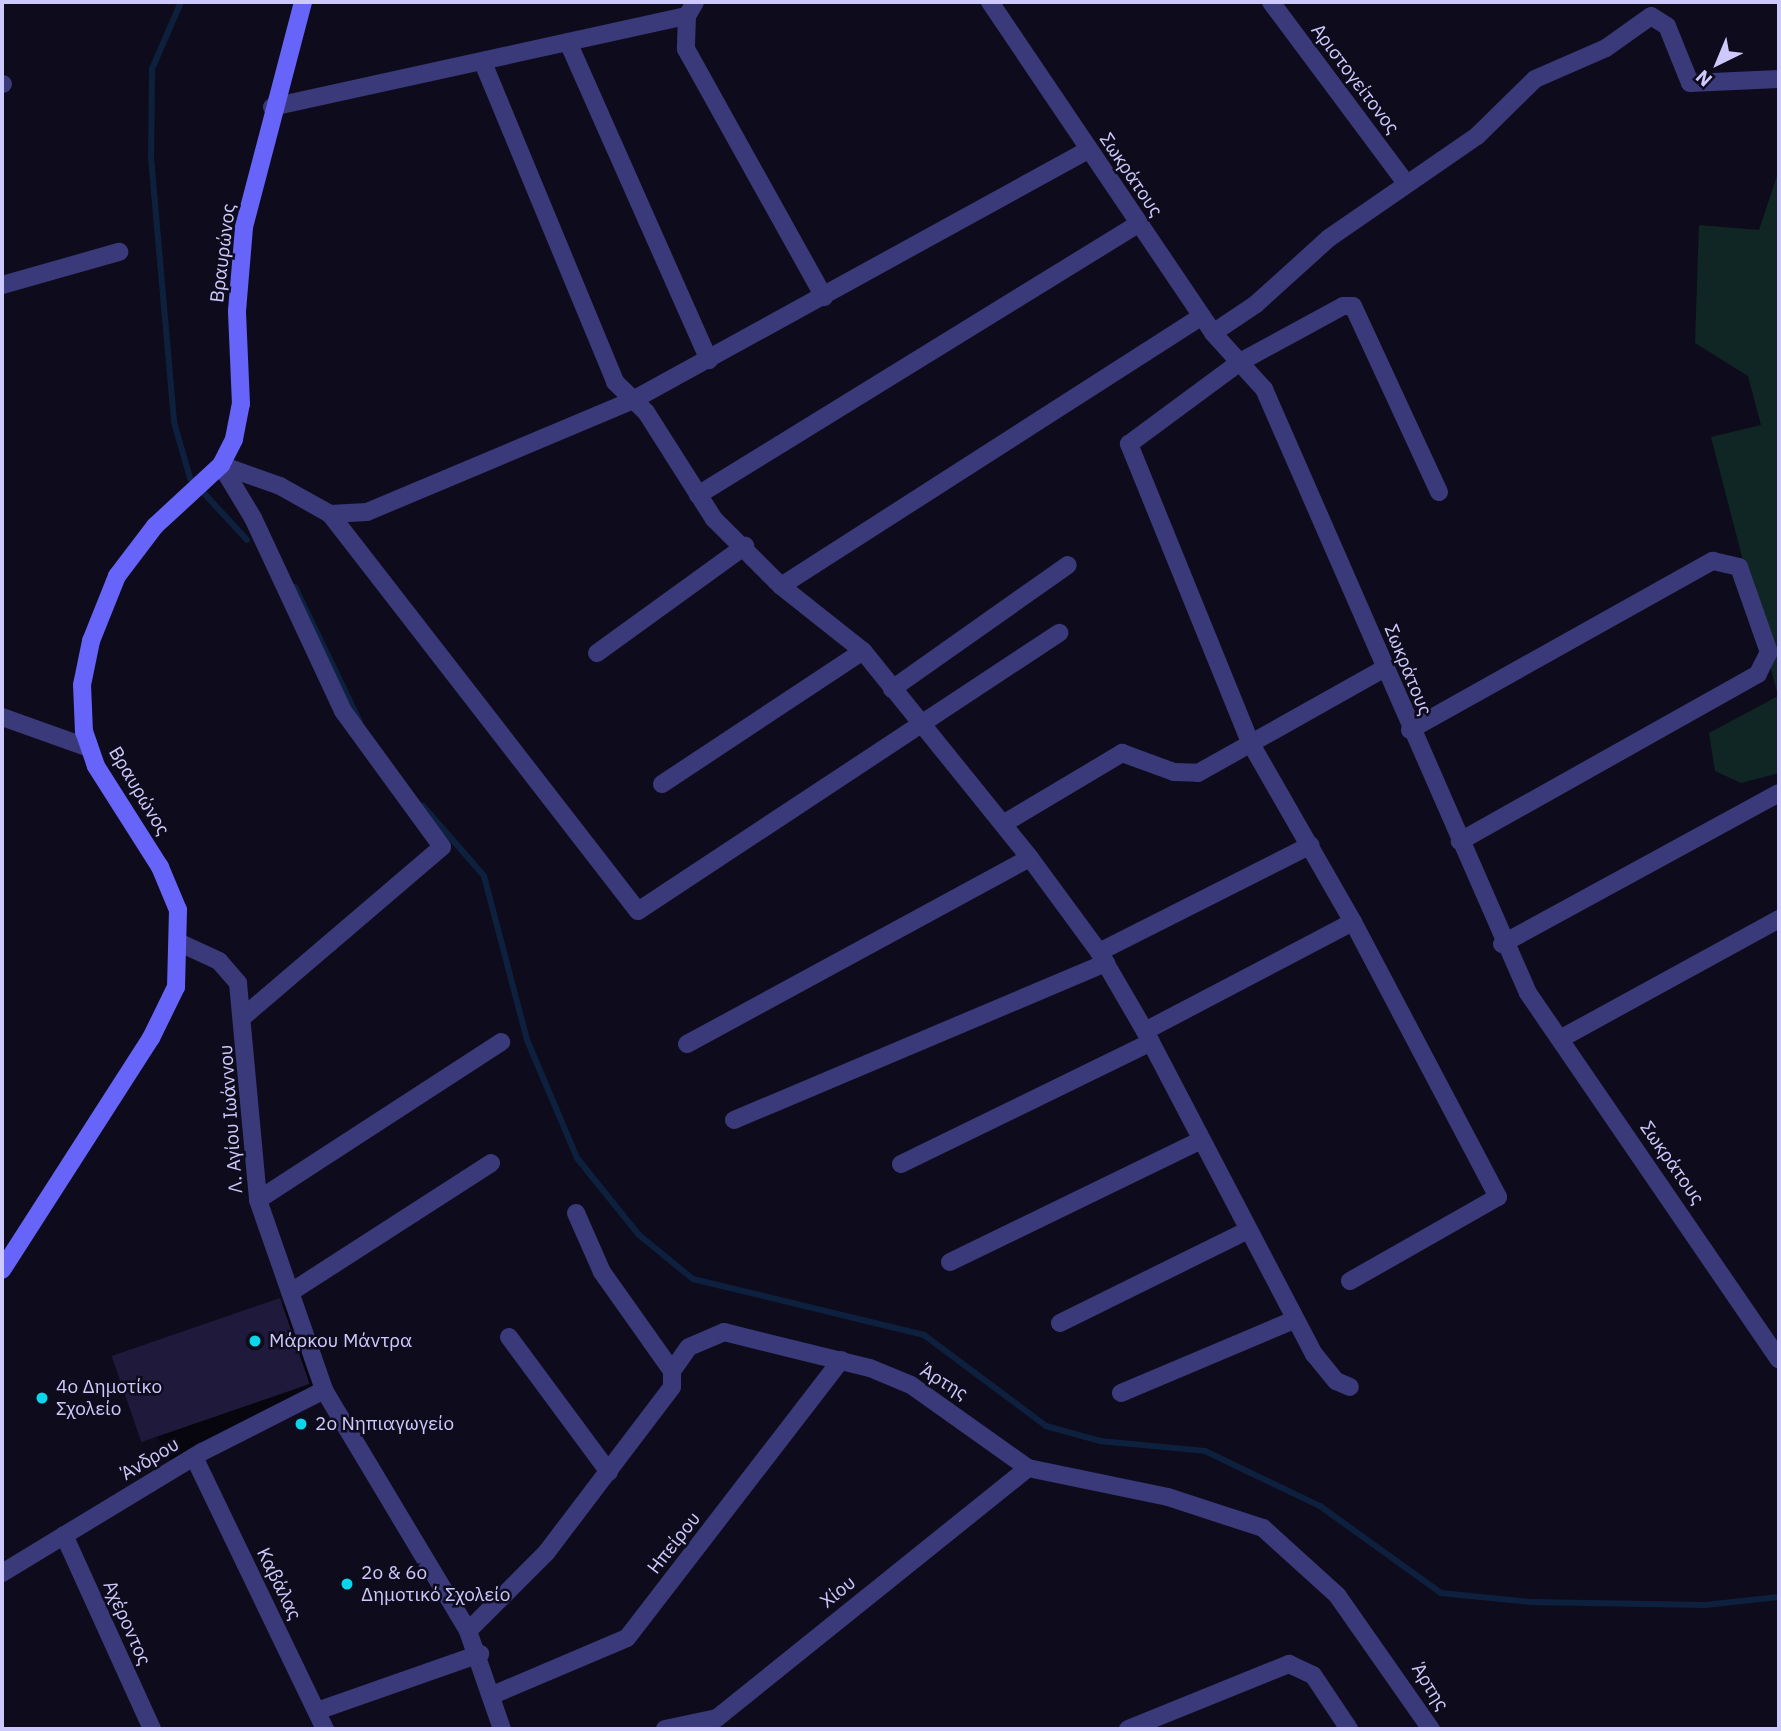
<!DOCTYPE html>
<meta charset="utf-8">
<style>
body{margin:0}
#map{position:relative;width:1781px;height:1731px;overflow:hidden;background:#0e0c1c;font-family:"IBM Plex Sans",sans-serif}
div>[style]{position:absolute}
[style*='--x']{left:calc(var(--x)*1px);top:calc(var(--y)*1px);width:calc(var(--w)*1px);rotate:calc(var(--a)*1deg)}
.green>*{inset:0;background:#0f2624}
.shadow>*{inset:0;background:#0007}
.stream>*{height:6px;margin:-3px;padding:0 3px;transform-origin:3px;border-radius:3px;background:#0d213f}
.building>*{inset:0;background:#1f193c;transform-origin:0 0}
.minor>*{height:18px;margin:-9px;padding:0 9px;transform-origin:9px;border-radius:9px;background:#3a3979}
.tertiary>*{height:18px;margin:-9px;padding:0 9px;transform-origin:9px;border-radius:9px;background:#3a3979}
.secondary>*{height:18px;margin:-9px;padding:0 9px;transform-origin:9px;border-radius:9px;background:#6664f9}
.dots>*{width:19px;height:19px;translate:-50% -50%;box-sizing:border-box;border:4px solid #0e0c1c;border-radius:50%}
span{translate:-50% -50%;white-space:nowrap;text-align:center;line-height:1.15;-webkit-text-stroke:5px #0e0c1c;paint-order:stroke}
.street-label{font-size:19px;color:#cec9fd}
.poi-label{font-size:19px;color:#cec9fd}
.left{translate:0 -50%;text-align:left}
.frame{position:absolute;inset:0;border:4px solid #cec9fd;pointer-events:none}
.north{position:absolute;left:1683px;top:28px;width:70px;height:70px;-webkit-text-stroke:5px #0e0c1c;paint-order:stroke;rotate:223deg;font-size:19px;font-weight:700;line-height:28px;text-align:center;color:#cec9fd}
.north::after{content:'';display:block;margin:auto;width:24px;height:32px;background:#cec9fd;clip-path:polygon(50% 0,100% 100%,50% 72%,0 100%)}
</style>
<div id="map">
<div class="green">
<i style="clip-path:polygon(1779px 170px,1779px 773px,1741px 783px,1715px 771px,1709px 733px,1778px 696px,1711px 437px,1761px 425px,1748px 376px,1695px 343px,1699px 225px,1759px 230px)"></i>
</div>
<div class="shadow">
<i style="clip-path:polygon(280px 1300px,293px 1314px,323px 1398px,179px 1474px,127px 1386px)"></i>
</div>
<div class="stream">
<i style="--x:181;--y:2;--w:73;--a:113.4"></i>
<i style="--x:152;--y:69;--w:89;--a:90.6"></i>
<i style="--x:151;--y:158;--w:265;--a:85"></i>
<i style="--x:174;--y:422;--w:58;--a:74.1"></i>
<i style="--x:190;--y:478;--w:84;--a:47.4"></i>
<i style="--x:295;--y:587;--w:150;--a:64.3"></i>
<i style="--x:423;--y:806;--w:93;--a:48.9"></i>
<i style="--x:484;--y:876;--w:170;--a:75.3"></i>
<i style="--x:527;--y:1040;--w:128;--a:67"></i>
<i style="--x:577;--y:1158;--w:99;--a:51.2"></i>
<i style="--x:639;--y:1235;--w:70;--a:39.2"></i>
<i style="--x:693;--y:1279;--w:238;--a:13.6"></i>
<i style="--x:924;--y:1335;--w:152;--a:36.7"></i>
<i style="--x:1046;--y:1426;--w:56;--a:15.5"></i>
<i style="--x:1100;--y:1441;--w:105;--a:5.4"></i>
<i style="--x:1205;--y:1451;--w:127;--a:25.6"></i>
<i style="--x:1320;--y:1506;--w:149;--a:35.7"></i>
<i style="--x:1441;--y:1593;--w:90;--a:5.7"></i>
<i style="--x:1531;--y:1602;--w:174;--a:1"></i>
<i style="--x:1705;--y:1605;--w:74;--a:-6.2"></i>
</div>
<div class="building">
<i style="left:280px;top:1298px;width:91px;height:178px;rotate:71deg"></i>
</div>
<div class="minor">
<i style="--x:990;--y:2;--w:399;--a:56"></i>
<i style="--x:1213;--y:333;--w:76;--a:47.7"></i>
<i style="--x:1264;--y:389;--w:659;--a:66.39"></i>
<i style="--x:1528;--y:993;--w:444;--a:55.6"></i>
<i style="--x:1271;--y:2;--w:224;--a:53.3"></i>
<i style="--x:687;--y:16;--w:33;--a:92"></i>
<i style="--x:686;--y:49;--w:284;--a:60.9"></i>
<i style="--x:568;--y:42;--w:348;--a:66.1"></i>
<i style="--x:484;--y:65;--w:343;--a:67.5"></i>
<i style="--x:615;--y:382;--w:43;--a:44.1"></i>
<i style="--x:646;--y:412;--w:127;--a:57.6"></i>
<i style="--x:714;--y:519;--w:95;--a:45"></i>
<i style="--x:781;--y:586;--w:105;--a:38.4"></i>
<i style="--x:863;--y:651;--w:266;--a:51.1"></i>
<i style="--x:1030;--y:858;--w:117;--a:53.7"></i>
<i style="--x:1099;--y:952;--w:91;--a:59.8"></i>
<i style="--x:1145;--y:1031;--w:365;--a:62.4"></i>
<i style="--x:1314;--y:1354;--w:35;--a:51"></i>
<i style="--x:1336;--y:1381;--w:15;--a:23"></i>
<i style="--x:2;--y:84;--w:1;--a:0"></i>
<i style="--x:272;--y:107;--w:425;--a:-12.4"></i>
<i style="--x:687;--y:16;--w:16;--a:-60"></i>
<i style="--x:2;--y:285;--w:122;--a:-15.8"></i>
<i style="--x:1213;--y:333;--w:52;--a:-34"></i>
<i style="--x:1256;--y:304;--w:98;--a:-42.1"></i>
<i style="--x:1329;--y:238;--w:180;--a:-34.6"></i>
<i style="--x:1477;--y:136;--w:81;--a:-44.5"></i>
<i style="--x:1535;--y:79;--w:77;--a:-23.6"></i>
<i style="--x:1606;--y:48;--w:55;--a:-35.4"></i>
<i style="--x:1651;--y:16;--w:19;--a:32"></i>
<i style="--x:1667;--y:26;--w:61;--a:68"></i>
<i style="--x:1690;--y:83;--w:89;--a:-2.6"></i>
<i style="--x:221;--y:465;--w:63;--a:19.6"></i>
<i style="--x:280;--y:486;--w:57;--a:29.2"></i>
<i style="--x:330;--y:514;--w:37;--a:-3"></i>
<i style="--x:367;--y:512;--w:289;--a:-22.8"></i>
<i style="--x:633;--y:400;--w:519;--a:-28.79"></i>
<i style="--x:221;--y:465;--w:62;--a:58.9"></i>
<i style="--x:253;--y:518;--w:213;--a:65"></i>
<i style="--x:343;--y:711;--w:168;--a:53.9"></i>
<i style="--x:442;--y:847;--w:259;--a:139.5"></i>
<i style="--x:698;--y:495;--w:517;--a:-31.63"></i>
<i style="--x:330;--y:514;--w:502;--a:52.2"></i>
<i style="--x:638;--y:911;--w:505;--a:-33.44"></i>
<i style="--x:781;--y:586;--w:500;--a:-32.67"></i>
<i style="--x:597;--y:653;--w:183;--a:-35.9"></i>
<i style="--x:892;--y:689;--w:215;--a:-35.2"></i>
<i style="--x:2;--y:717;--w:92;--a:19.6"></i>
<i style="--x:1410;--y:730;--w:347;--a:-29.2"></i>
<i style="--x:1713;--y:561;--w:27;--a:13"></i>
<i style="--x:1739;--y:567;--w:90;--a:70.6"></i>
<i style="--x:1769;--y:652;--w:25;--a:117"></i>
<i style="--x:1758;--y:674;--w:342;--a:150.7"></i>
<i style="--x:662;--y:784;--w:241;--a:-33.5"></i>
<i style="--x:1003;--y:824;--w:139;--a:-30.8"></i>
<i style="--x:1122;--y:753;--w:55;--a:20.1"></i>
<i style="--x:1174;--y:772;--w:24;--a:2"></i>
<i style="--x:1198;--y:773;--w:214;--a:-29.3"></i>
<i style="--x:1502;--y:944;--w:315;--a:-28.6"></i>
<i style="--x:1099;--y:952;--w:237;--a:-26.8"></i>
<i style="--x:1145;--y:1031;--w:235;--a:-27.7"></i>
<i style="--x:1560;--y:1039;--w:250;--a:-28.7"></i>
<i style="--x:687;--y:1044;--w:390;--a:-28.5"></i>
<i style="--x:734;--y:1120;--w:404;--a:-22.9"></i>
<i style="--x:901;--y:1164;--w:278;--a:-26"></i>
<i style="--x:258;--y:1200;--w:290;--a:-33"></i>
<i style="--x:576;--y:1213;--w:64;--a:66.2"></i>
<i style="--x:602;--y:1272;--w:121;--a:54.7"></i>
<i style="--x:950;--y:1262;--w:279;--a:-25.9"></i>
<i style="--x:1350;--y:1281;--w:170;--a:-29.6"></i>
<i style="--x:1498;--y:1197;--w:311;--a:-117.8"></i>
<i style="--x:1353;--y:922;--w:207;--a:-119.8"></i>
<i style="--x:1250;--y:742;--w:322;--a:-112.1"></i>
<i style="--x:1129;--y:444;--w:138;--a:-36.5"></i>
<i style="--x:1240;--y:362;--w:117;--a:-28.5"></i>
<i style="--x:1343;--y:306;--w:10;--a:0"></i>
<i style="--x:1353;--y:306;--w:205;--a:65.2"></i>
<i style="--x:291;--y:1292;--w:238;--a:-32.8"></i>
<i style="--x:1060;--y:1323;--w:210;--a:-26.3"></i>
<i style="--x:509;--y:1337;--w:168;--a:53.5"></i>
<i style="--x:1121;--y:1393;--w:188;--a:-22.9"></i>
<i style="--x:194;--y:1457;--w:302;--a:64.3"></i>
<i style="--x:64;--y:1535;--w:213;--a:65.6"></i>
<i style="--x:2;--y:1573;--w:234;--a:-31.2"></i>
<i style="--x:202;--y:1452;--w:137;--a:-26.9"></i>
<i style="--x:468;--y:1631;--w:110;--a:-45"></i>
<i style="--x:546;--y:1553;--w:208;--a:-52.8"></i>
<i style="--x:672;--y:1387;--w:16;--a:-90"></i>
<i style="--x:672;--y:1371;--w:29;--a:-55"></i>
<i style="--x:689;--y:1347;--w:38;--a:-23"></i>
<i style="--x:724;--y:1332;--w:150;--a:13.9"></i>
<i style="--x:870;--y:1368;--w:44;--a:22.5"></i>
<i style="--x:911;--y:1385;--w:143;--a:35.4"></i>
<i style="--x:1028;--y:1468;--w:143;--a:11.7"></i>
<i style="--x:1168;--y:1497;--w:100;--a:18.1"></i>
<i style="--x:1263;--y:1528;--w:100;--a:42.2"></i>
<i style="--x:1337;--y:1595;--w:164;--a:55"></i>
<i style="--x:495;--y:1694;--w:143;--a:-23"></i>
<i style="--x:627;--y:1638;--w:351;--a:-52.4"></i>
<i style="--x:317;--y:1711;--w:173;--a:-19.3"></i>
<i style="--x:665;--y:1729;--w:53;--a:-11.9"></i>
<i style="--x:717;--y:1718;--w:399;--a:-38.8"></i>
<i style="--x:1128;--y:1729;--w:174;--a:-22"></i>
<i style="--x:1289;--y:1664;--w:26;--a:25"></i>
<i style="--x:1313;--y:1675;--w:65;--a:56.3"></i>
</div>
<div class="tertiary">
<i style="--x:180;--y:943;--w:43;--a:24.8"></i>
<i style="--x:219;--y:961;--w:29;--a:49"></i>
<i style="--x:238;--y:983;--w:218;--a:84.7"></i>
<i style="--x:258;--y:1200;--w:201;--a:70.8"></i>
<i style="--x:324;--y:1390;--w:281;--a:59.1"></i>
<i style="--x:468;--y:1631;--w:104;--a:70.9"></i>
</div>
<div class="secondary">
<i style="--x:2;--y:1270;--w:276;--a:-57.3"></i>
<i style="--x:151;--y:1038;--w:57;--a:-63.9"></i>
<i style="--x:176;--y:987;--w:77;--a:-88.5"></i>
<i style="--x:178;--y:910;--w:47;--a:-112.7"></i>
<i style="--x:160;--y:867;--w:120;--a:-122.4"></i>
<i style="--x:96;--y:766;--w:36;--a:-109"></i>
<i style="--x:84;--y:732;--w:47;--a:-92.4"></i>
<i style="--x:82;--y:685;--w:45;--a:-78.4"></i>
<i style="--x:91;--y:641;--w:70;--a:-68.2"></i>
<i style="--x:117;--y:576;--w:63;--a:-52.8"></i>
<i style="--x:155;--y:526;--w:90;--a:-42.7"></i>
<i style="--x:221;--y:465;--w:29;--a:-63"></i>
<i style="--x:234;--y:439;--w:36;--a:-79"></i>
<i style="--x:241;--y:404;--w:93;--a:-92.5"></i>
<i style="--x:237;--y:311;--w:84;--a:-85.2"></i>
<i style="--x:244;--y:227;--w:233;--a:-75.3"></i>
</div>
<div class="dots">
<i style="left:255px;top:1341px;background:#09d6e9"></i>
<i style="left:42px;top:1398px;background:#09d6e9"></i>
<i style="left:301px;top:1424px;background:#09d6e9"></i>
<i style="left:347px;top:1584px;background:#09d6e9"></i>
</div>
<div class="street-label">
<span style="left:1355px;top:79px;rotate:53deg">Αριστογείτονος</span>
<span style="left:1131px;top:175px;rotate:56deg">Σωκράτους</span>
<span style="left:223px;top:253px;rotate:-83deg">Βραυρώνος</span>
<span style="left:1408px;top:670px;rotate:68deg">Σωκράτους</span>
<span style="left:139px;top:791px;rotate:59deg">Βραυρώνος</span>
<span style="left:231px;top:1119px;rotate:-94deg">Λ. Αγίου Ιωάννου</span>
<span style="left:1672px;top:1163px;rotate:55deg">Σωκράτους</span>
<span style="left:944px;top:1382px;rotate:31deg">Άρτης</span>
<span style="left:150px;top:1459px;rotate:-31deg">Άνδρου</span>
<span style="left:674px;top:1543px;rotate:-52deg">Ηπείρου</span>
<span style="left:279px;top:1584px;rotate:64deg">Καβάλας</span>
<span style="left:838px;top:1592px;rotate:-39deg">Χίου</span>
<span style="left:127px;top:1623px;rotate:66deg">Αχέροντος</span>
<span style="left:1430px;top:1687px;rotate:58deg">Άρτης</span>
</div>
<div class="poi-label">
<span class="left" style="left:269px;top:1341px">Μάρκου Μάντρα</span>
<span class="left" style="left:56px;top:1398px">4ο Δημοτίκο<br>Σχολείο</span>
<span class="left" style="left:315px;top:1424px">2ο Νηπιαγωγείο</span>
<span class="left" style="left:361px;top:1584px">2ο &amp; 6ο<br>Δημοτικό Σχολείο</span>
</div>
<div class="frame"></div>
<div class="north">N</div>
</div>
